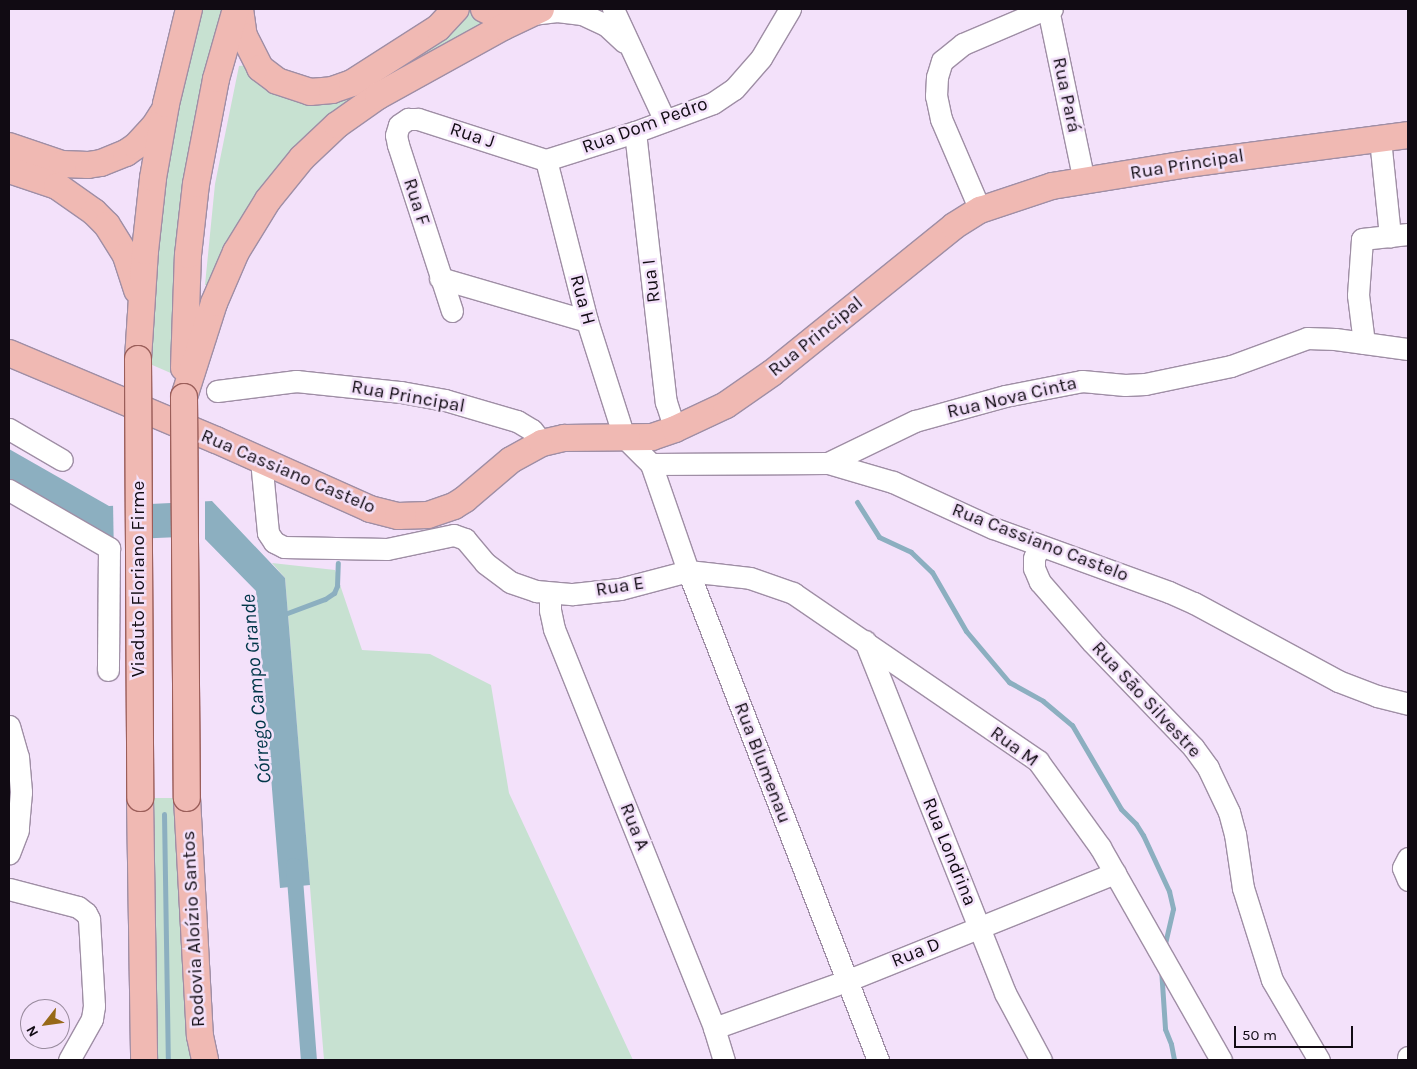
<!DOCTYPE html>
<meta charset="utf-8">
<style>
body{margin:0}
#map{position:relative;width:1417px;height:1069px;overflow:hidden;background:#f3e1fa;font-family:Karla,sans-serif}
div>[style]{position:absolute}
[style*='--x']{left:calc(var(--x)*1px);top:calc(var(--y)*1px);width:calc(var(--w)*1px);rotate:calc(var(--a)*1deg)}
.green>*{inset:0;background:#c7e1d1}
.water>*{inset:0;background:#8cafc0}
.pier>*{inset:0;background:#f3e1fa;transform-origin:0 0}
.stream>*{height:5px;margin:-2.5px;padding:0 2.5px;transform-origin:2.5px;border-radius:2.5px;background:#8cafc0}
.canal>*{height:16px;margin:-8px;padding:0 8px;transform-origin:8px;border-radius:8px;background:#8cafc0}
.roads{filter:drop-shadow(1px 0 #9f8ea5) drop-shadow(-1px 0 #9f8ea5) drop-shadow(0 1px #9f8ea5) drop-shadow(0 -1px #9f8ea5)}
.minor>*{height:21px;margin:-10.5px;padding:0 10.5px;transform-origin:10.5px;border-radius:10.5px;background:#fff}
.major>*{height:26px;margin:-13px;padding:0 13px;transform-origin:13px;border-radius:13px;background:#f0b9b3}
.bridges{filter:drop-shadow(1px 0 #9b5e5a) drop-shadow(-1px 0 #9b5e5a) drop-shadow(0 1px #9b5e5a) drop-shadow(0 -1px #9b5e5a)}
.major-bridge>*{height:26px;margin:-13px;padding:0 13px;transform-origin:13px;border-radius:13px;background:#f0b9b3}
span{translate:-50% -50%;white-space:nowrap;text-align:center;line-height:1.15;-webkit-text-stroke:5px #f3e1fa;paint-order:stroke}
.street-label{font-size:19px;color:#110b13}
.water-label{font-size:20px;color:#013649;font-style:italic}
.frame{position:absolute;inset:0;border:10px solid #110b13;pointer-events:none}
.north{position:absolute;left:20px;top:999px;width:50px;height:50px;box-sizing:border-box;background:#f3e1fa;border:1px solid #998b9e;border-radius:50%;rotate:240deg;font-size:14px;font-weight:700;line-height:20px;text-align:center;color:#110b13}
.north::after{content:'';display:block;margin:auto;width:18px;height:22px;background:#976918;clip-path:polygon(50% 0,100% 100%,50% 72%,0 100%)}
.scale{position:absolute;left:1234px;top:1026px;width:119px;height:22px;box-sizing:border-box;border:2px solid #110b13;border-top:0;padding-left:6px;font-size:15px;line-height:18px;white-space:nowrap;color:#110b13;-webkit-text-stroke:4px #f3e1fa;paint-order:stroke}
</style>
<div id="map">
<div class="green">
<i style="clip-path:polygon(199px 9px,226px 9px,173px 374px,150px 364px,156px 216px)"></i>
<i style="clip-path:polygon(470px 9px,490px 23px,374px 89px,215px 284px,205px 285px,215px 184px,239px 66px,247px 65px,293px 98px)"></i>
<i style="clip-path:polygon(272px 563px,335px 570px,362px 650px,430px 654px,491px 685px,509px 793px,633px 1060px,324px 1060px,285px 578px)"></i>
<i style="clip-path:polygon(152px 798px,176px 798px,184px 990px,192px 1060px,157px 1060px)"></i>
</div>
<div class="water">
<i style="clip-path:polygon(9px 449px,109px 506px,212px 501px,285px 578px,310px 885px,280px 888px,256px 591px,202px 536px,111px 540px,9px 482px)"></i>
</div>
<div class="pier">
<i style="clip-path:polygon(205px 498px,205px 542px,201px 538px,174px 539px,174px 500px)"></i>
<i style="left:150px;top:501px;width:39px;height:37px;rotate:89deg"></i>
</div>
<div class="stream">
<i style="--x:857;--y:502;--w:41;--a:57.8"></i>
<i style="--x:879;--y:537;--w:35;--a:25"></i>
<i style="--x:911;--y:552;--w:29;--a:44"></i>
<i style="--x:932;--y:572;--w:68;--a:60"></i>
<i style="--x:966;--y:631;--w:67;--a:49.9"></i>
<i style="--x:1009;--y:682;--w:39;--a:29"></i>
<i style="--x:1043;--y:701;--w:38;--a:40"></i>
<i style="--x:1072;--y:725;--w:97;--a:59.7"></i>
<i style="--x:1121;--y:809;--w:21;--a:45"></i>
<i style="--x:1136;--y:824;--w:13;--a:58"></i>
<i style="--x:1143;--y:835;--w:62;--a:65.1"></i>
<i style="--x:1169;--y:891;--w:18;--a:77"></i>
<i style="--x:1173;--y:909;--w:37;--a:103"></i>
<i style="--x:282;--y:615;--w:46;--a:-20.4"></i>
<i style="--x:325;--y:599;--w:11;--a:-34"></i>
<i style="--x:334;--y:593;--w:8;--a:-67"></i>
<i style="--x:337;--y:586;--w:23;--a:-88"></i>
<i style="--x:164;--y:814;--w:246;--a:89.1"></i>
<i style="--x:1161;--y:968;--w:61;--a:86.2"></i>
<i style="--x:1165;--y:1029;--w:16;--a:68"></i>
<i style="--x:1171;--y:1044;--w:16;--a:79"></i>
</div>
<div class="canal">
<i style="--x:294;--y:866;--w:195;--a:85.6"></i>
</div>
<div class="roads">
<div class="minor">
<i style="--x:613;--y:9;--w:123;--a:65.1"></i>
<i style="--x:1048;--y:9;--w:176;--a:78.2"></i>
<i style="--x:532;--y:14;--w:25;--a:-7"></i>
<i style="--x:557;--y:11;--w:25;--a:7"></i>
<i style="--x:582;--y:14;--w:26;--a:25"></i>
<i style="--x:606;--y:25;--w:25;--a:43"></i>
<i style="--x:635;--y:132;--w:272;--a:83.5"></i>
<i style="--x:666;--y:402;--w:28;--a:72"></i>
<i style="--x:1380;--y:139;--w:98;--a:84.1"></i>
<i style="--x:546;--y:160;--w:166;--a:75.7"></i>
<i style="--x:587;--y:321;--w:122;--a:72.3"></i>
<i style="--x:624;--y:437;--w:38;--a:45"></i>
<i style="--x:651;--y:464;--w:113;--a:70.9"></i>
<i style="--x:688;--y:571;--w:525;--a:68.77"></i>
<i style="--x:546;--y:160;--w:93;--a:-17.5"></i>
<i style="--x:635;--y:132;--w:83;--a:-20.4"></i>
<i style="--x:713;--y:103;--w:25;--a:-34"></i>
<i style="--x:734;--y:89;--w:41;--a:-48.9"></i>
<i style="--x:761;--y:58;--w:57;--a:-59.4"></i>
<i style="--x:980;--y:210;--w:99;--a:-113.2"></i>
<i style="--x:941;--y:119;--w:24;--a:-102"></i>
<i style="--x:936;--y:96;--w:19;--a:-87"></i>
<i style="--x:937;--y:77;--w:17;--a:-73"></i>
<i style="--x:942;--y:61;--w:27;--a:-39"></i>
<i style="--x:963;--y:44;--w:82;--a:-23.1"></i>
<i style="--x:1038;--y:12;--w:14;--a:-12"></i>
<i style="--x:440;--y:278;--w:153;--a:16.3"></i>
<i style="--x:452;--y:311;--w:175;--a:-108"></i>
<i style="--x:398;--y:145;--w:10;--a:-101"></i>
<i style="--x:396;--y:135;--w:10;--a:-73"></i>
<i style="--x:399;--y:125;--w:11;--a:-34"></i>
<i style="--x:408;--y:119;--w:10;--a:0"></i>
<i style="--x:418;--y:119;--w:134;--a:17.8"></i>
<i style="--x:1364;--y:343;--w:48;--a:-97.1"></i>
<i style="--x:1358;--y:295;--w:56;--a:-85.9"></i>
<i style="--x:1362;--y:239;--w:46;--a:-6.2"></i>
<i style="--x:217;--y:391;--w:80;--a:-7.2"></i>
<i style="--x:296;--y:381;--w:106;--a:6"></i>
<i style="--x:401;--y:392;--w:45;--a:10.3"></i>
<i style="--x:445;--y:400;--w:75;--a:16.3"></i>
<i style="--x:517;--y:421;--w:17;--a:31"></i>
<i style="--x:532;--y:430;--w:16;--a:52"></i>
<i style="--x:9;--y:429;--w:61;--a:30.3"></i>
<i style="--x:261;--y:460;--w:73;--a:84.5"></i>
<i style="--x:268;--y:533;--w:11;--a:56"></i>
<i style="--x:274;--y:542;--w:11;--a:27"></i>
<i style="--x:284;--y:547;--w:103;--a:1.1"></i>
<i style="--x:387;--y:549;--w:68;--a:-11.8"></i>
<i style="--x:454;--y:535;--w:12;--a:20"></i>
<i style="--x:465;--y:539;--w:31;--a:50"></i>
<i style="--x:485;--y:563;--w:31;--a:37"></i>
<i style="--x:510;--y:582;--w:28;--a:19"></i>
<i style="--x:536;--y:591;--w:37;--a:5"></i>
<i style="--x:573;--y:594;--w:47;--a:-6.1"></i>
<i style="--x:620;--y:589;--w:70;--a:-14.8"></i>
<i style="--x:688;--y:571;--w:62;--a:6.4"></i>
<i style="--x:750;--y:578;--w:46;--a:19.2"></i>
<i style="--x:793;--y:593;--w:297;--a:34.4"></i>
<i style="--x:1038;--y:761;--w:106;--a:54.2"></i>
<i style="--x:1100;--y:847;--w:245;--a:60.4"></i>
<i style="--x:828;--y:463;--w:97;--a:-25.8"></i>
<i style="--x:915;--y:421;--w:93;--a:-15.5"></i>
<i style="--x:1005;--y:396;--w:78;--a:-11"></i>
<i style="--x:1082;--y:381;--w:43;--a:5.3"></i>
<i style="--x:1125;--y:385;--w:20;--a:-3"></i>
<i style="--x:1145;--y:384;--w:88;--a:-11.8"></i>
<i style="--x:1231;--y:366;--w:81;--a:-20.2"></i>
<i style="--x:1307;--y:338;--w:28;--a:2"></i>
<i style="--x:1335;--y:339;--w:74;--a:7.8"></i>
<i style="--x:651;--y:464;--w:177;--a:-0.3"></i>
<i style="--x:828;--y:463;--w:68;--a:16.3"></i>
<i style="--x:893;--y:482;--w:110;--a:24.7"></i>
<i style="--x:993;--y:528;--w:187;--a:20"></i>
<i style="--x:1169;--y:592;--w:27;--a:24"></i>
<i style="--x:1194;--y:603;--w:164;--a:28.4"></i>
<i style="--x:1338;--y:681;--w:42;--a:21"></i>
<i style="--x:1377;--y:696;--w:32;--a:14"></i>
<i style="--x:9;--y:490;--w:116;--a:30.1"></i>
<i style="--x:109;--y:548;--w:122;--a:90.5"></i>
<i style="--x:1040;--y:546;--w:13;--a:117"></i>
<i style="--x:1034;--y:558;--w:10;--a:90"></i>
<i style="--x:1034;--y:568;--w:15;--a:67"></i>
<i style="--x:1040;--y:582;--w:79;--a:49.1"></i>
<i style="--x:1092;--y:642;--w:146;--a:46.1"></i>
<i style="--x:1193;--y:747;--w:26;--a:54"></i>
<i style="--x:1208;--y:768;--w:49;--a:64.5"></i>
<i style="--x:1229;--y:812;--w:23;--a:75"></i>
<i style="--x:1235;--y:834;--w:55;--a:81.6"></i>
<i style="--x:1243;--y:888;--w:96;--a:72.5"></i>
<i style="--x:1272;--y:980;--w:93;--a:59.6"></i>
<i style="--x:550;--y:594;--w:16;--a:90"></i>
<i style="--x:550;--y:610;--w:19;--a:78"></i>
<i style="--x:554;--y:629;--w:430;--a:68.1"></i>
<i style="--x:714;--y:1028;--w:34;--a:73"></i>
<i style="--x:865;--y:641;--w:379;--a:68.3"></i>
<i style="--x:1005;--y:993;--w:76;--a:61.8"></i>
<i style="--x:9;--y:726;--w:32;--a:74"></i>
<i style="--x:18;--y:757;--w:35;--a:85"></i>
<i style="--x:21;--y:792;--w:38;--a:95"></i>
<i style="--x:18;--y:830;--w:25;--a:111"></i>
<i style="--x:1408;--y:858;--w:11;--a:117"></i>
<i style="--x:1403;--y:868;--w:13;--a:67"></i>
<i style="--x:9;--y:889;--w:71;--a:14.6"></i>
<i style="--x:78;--y:907;--w:10;--a:37"></i>
<i style="--x:86;--y:913;--w:7;--a:63"></i>
<i style="--x:89;--y:919;--w:87;--a:86.7"></i>
<i style="--x:94;--y:1006;--w:13;--a:99"></i>
<i style="--x:92;--y:1019;--w:47;--a:119.3"></i>
<i style="--x:714;--y:1028;--w:140;--a:-19.6"></i>
<i style="--x:846;--y:981;--w:290;--a:-21.9"></i>
<i style="--x:1408;--y:1060;--w:3;--a:-90"></i>
</div>
<div class="major">
<i style="--x:240;--y:9;--w:27;--a:82"></i>
<i style="--x:244;--y:36;--w:36;--a:63"></i>
<i style="--x:260;--y:68;--w:21;--a:37"></i>
<i style="--x:277;--y:81;--w:35;--a:18"></i>
<i style="--x:310;--y:92;--w:22;--a:-5"></i>
<i style="--x:332;--y:90;--w:21;--a:-19"></i>
<i style="--x:352;--y:83;--w:102;--a:-32.6"></i>
<i style="--x:438;--y:28;--w:26;--a:-47"></i>
<i style="--x:484;--y:9;--w:19;--a:25"></i>
<i style="--x:501;--y:17;--w:21;--a:0"></i>
<i style="--x:9;--y:146;--w:56;--a:18.8"></i>
<i style="--x:62;--y:164;--w:26;--a:2"></i>
<i style="--x:88;--y:165;--w:13;--a:-9"></i>
<i style="--x:101;--y:163;--w:27;--a:-22"></i>
<i style="--x:126;--y:153;--w:12;--a:-35"></i>
<i style="--x:136;--y:146;--w:26;--a:-47"></i>
<i style="--x:154;--y:127;--w:15;--a:-58"></i>
<i style="--x:9;--y:170;--w:51;--a:18.4"></i>
<i style="--x:57;--y:186;--w:45;--a:35.1"></i>
<i style="--x:94;--y:212;--w:18;--a:45"></i>
<i style="--x:107;--y:225;--w:36;--a:58"></i>
<i style="--x:126;--y:256;--w:36;--a:72"></i>
<i style="--x:9;--y:353;--w:225;--a:22.8"></i>
<i style="--x:216;--y:440;--w:169;--a:24.1"></i>
<i style="--x:370;--y:509;--w:29;--a:14"></i>
<i style="--x:398;--y:516;--w:30;--a:-2"></i>
<i style="--x:428;--y:515;--w:28;--a:-19"></i>
<i style="--x:454;--y:506;--w:13;--a:-32"></i>
<i style="--x:465;--y:499;--w:60;--a:-40.3"></i>
<i style="--x:511;--y:460;--w:35;--a:-29"></i>
<i style="--x:542;--y:443;--w:23;--a:-13"></i>
<i style="--x:564;--y:438;--w:88;--a:-0.7"></i>
<i style="--x:652;--y:437;--w:24;--a:-19"></i>
<i style="--x:675;--y:429;--w:56;--a:-25.2"></i>
<i style="--x:726;--y:405;--w:56;--a:-34.8"></i>
<i style="--x:772;--y:373;--w:234;--a:-38.9"></i>
<i style="--x:954;--y:226;--w:31;--a:-32"></i>
<i style="--x:980;--y:210;--w:76;--a:-18.4"></i>
<i style="--x:1052;--y:186;--w:138;--a:-9.2"></i>
<i style="--x:1188;--y:164;--w:222;--a:-7.5"></i>
<i style="--x:138;--y:359;--w:108;--a:-86.3"></i>
<i style="--x:145;--y:251;--w:73;--a:-83.7"></i>
<i style="--x:153;--y:178;--w:75;--a:-80"></i>
<i style="--x:166;--y:104;--w:98;--a:-76.4"></i>
<i style="--x:184;--y:368;--w:113;--a:-88"></i>
<i style="--x:188;--y:255;--w:71;--a:-83.6"></i>
<i style="--x:196;--y:184;--w:107;--a:-79.2"></i>
<i style="--x:216;--y:79;--w:73;--a:-74.1"></i>
<i style="--x:184;--y:397;--w:99;--a:-72.3"></i>
<i style="--x:214;--y:303;--w:56;--a:-66.7"></i>
<i style="--x:236;--y:252;--w:61;--a:-58.4"></i>
<i style="--x:268;--y:200;--w:54;--a:-51"></i>
<i style="--x:302;--y:158;--w:48;--a:-43.3"></i>
<i style="--x:337;--y:125;--w:50;--a:-35.3"></i>
<i style="--x:378;--y:96;--w:143;--a:-28.9"></i>
<i style="--x:503;--y:27;--w:42;--a:-25.3"></i>
<i style="--x:140;--y:798;--w:262;--a:89.1"></i>
<i style="--x:187;--y:798;--w:238;--a:86.9"></i>
<i style="--x:200;--y:1036;--w:25;--a:78"></i>
</div>
</div>
<div class="bridges">
<div class="major-bridge">
<i style="--x:138;--y:359;--w:439;--a:89.7"></i>
<i style="--x:184;--y:397;--w:401;--a:89.6"></i>
</div>
</div>
<div class="street-label">
<span style="left:1066px;top:95px;rotate:78deg">Rua Pará</span>
<span style="left:645px;top:126px;rotate:-20deg">Rua Dom Pedro</span>
<span style="left:472px;top:136px;rotate:18deg">Rua J</span>
<span style="left:1187px;top:165px;rotate:-9deg">Rua Principal</span>
<span style="left:416px;top:202px;rotate:72deg">Rua F</span>
<span style="left:652px;top:281px;rotate:-97deg">Rua I</span>
<span style="left:582px;top:300px;rotate:75deg">Rua H</span>
<span style="left:816px;top:337px;rotate:-39deg">Rua Principal</span>
<span style="left:408px;top:397px;rotate:10deg">Rua Principal</span>
<span style="left:1012px;top:398px;rotate:-13deg">Rua Nova Cinta</span>
<span style="left:288px;top:472px;rotate:23deg">Rua Cassiano Castelo</span>
<span style="left:1040px;top:543px;rotate:21deg">Rua Cassiano Castelo</span>
<span style="left:139px;top:579px;rotate:-90deg">Viaduto Floriano Firme</span>
<span style="left:620px;top:587px;rotate:-9deg">Rua E</span>
<span style="left:1146px;top:700px;rotate:47deg">Rua São Silvestre</span>
<span style="left:1014px;top:747px;rotate:36deg">Rua M</span>
<span style="left:762px;top:763px;rotate:69deg">Rua Blumenau</span>
<span style="left:634px;top:827px;rotate:68deg">Rua A</span>
<span style="left:949px;top:852px;rotate:68deg">Rua Londrina</span>
<span style="left:194px;top:929px;rotate:-93deg">Rodovia Aloízio Santos</span>
<span style="left:916px;top:953px;rotate:-22deg">Rua D</span>
</div>
<div class="water-label">
<span style="left:256px;top:689px;rotate:-95deg">Córrego Campo Grande</span>
</div>
<div class="frame"></div>
<div class="north">N</div>
<div class="scale">50 m</div>
</div>
